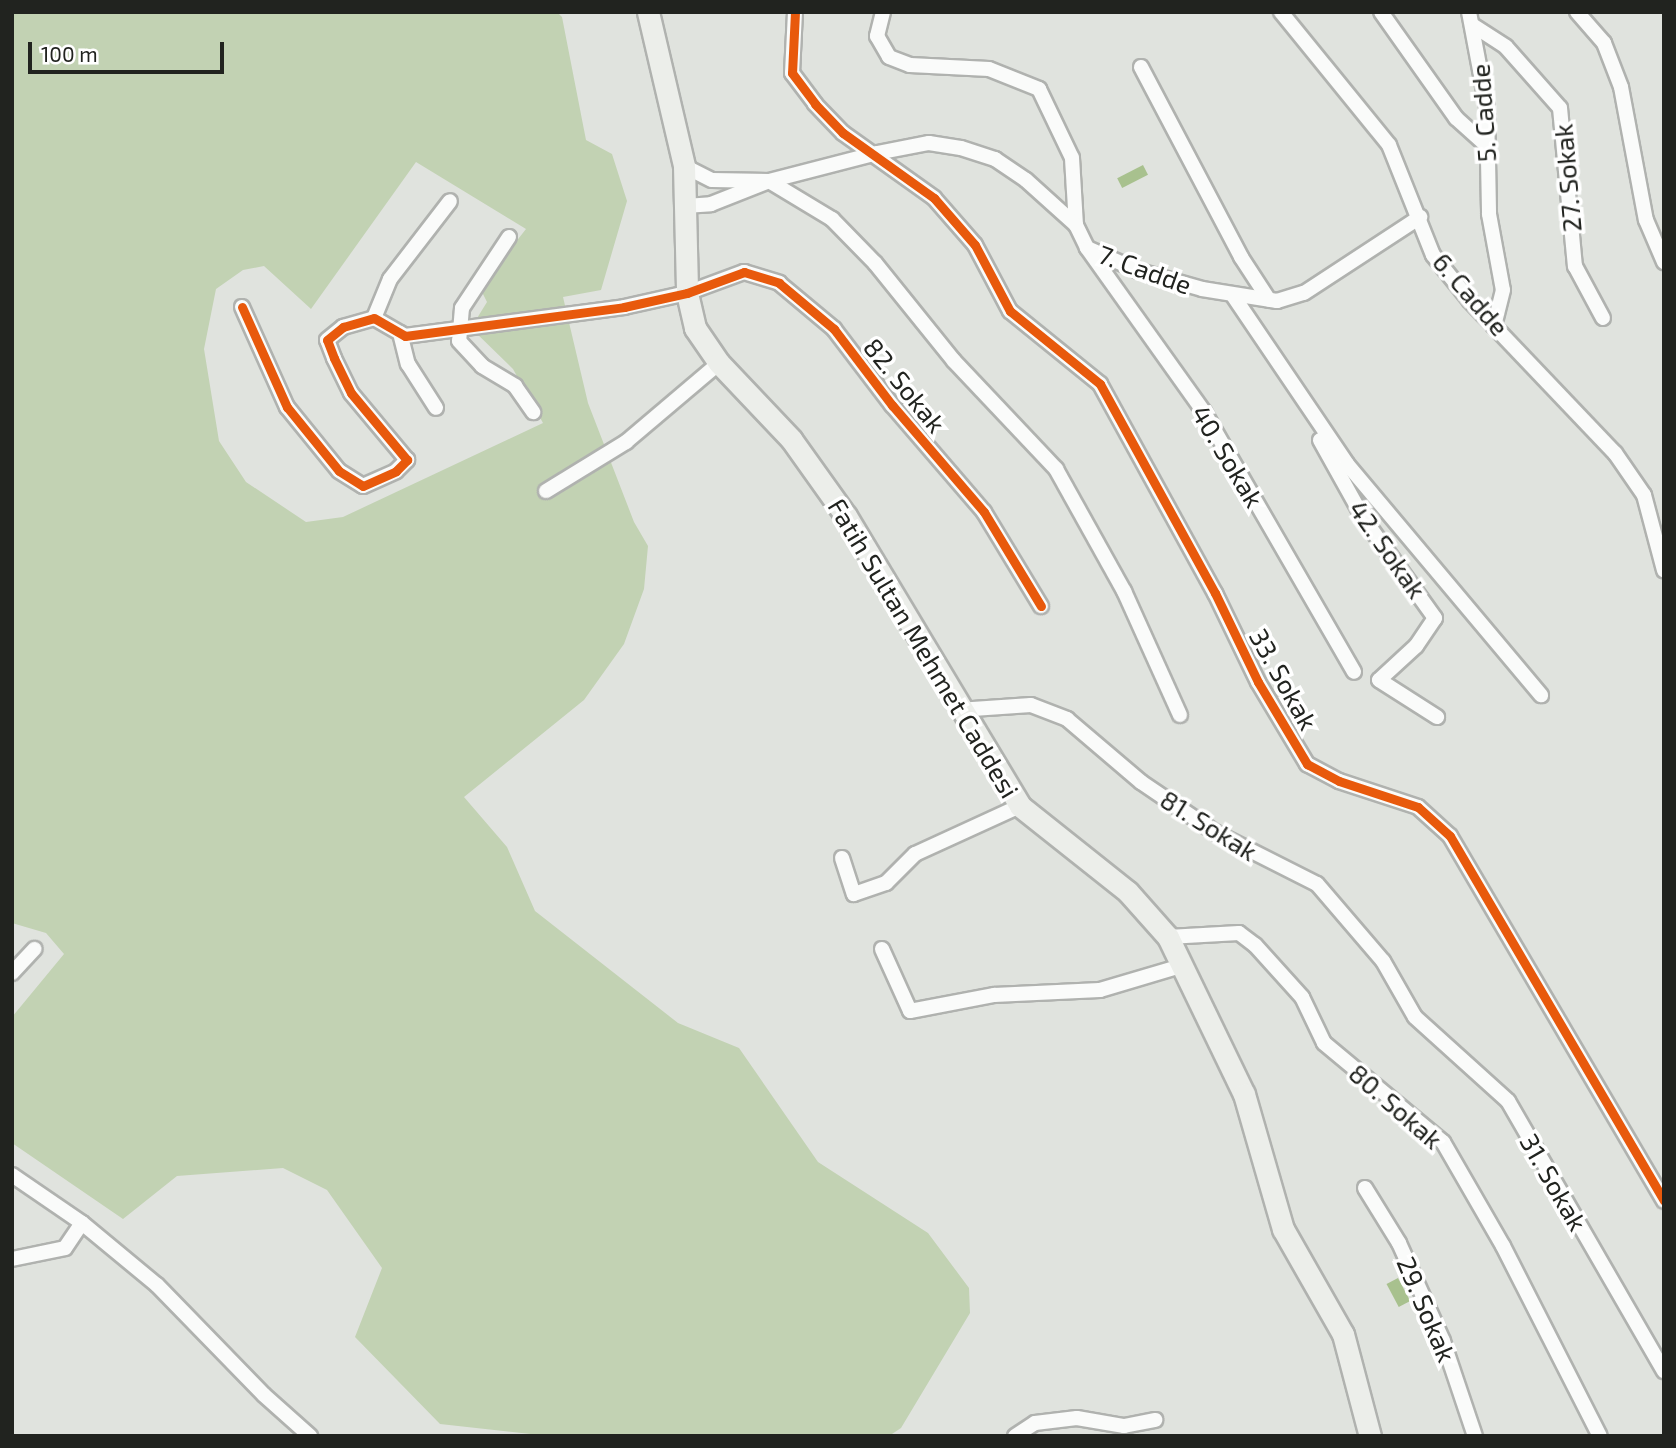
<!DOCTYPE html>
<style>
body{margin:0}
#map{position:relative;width:1676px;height:1448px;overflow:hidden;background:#e0e3de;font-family:"Exo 2",sans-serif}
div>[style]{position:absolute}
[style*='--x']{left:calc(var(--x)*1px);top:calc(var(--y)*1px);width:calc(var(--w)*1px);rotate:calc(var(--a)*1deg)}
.green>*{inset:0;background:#c2d2b3}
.water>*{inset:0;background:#a8c18e;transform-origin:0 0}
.roads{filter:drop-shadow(2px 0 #b0b2af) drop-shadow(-2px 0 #b0b2af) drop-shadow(0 2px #b0b2af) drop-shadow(0 -2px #b0b2af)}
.minor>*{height:14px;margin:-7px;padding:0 7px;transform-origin:7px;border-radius:7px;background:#fafbfa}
.secondary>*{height:21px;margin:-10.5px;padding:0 10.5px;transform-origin:10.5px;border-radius:10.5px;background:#eceeea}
.cycleway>*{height:9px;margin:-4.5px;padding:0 4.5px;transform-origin:4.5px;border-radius:4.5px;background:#e8590c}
span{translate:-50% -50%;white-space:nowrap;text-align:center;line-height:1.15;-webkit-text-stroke:7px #fff;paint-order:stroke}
.street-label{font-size:26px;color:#21231f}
.frame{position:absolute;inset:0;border:14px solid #21231f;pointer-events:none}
.scale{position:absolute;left:28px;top:42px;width:196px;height:32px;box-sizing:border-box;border:4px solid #21231f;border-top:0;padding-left:9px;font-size:21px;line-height:24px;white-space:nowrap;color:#21231f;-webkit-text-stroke:5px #fff;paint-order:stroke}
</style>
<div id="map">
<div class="green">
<i style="clip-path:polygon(evenodd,12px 12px,557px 12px,562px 17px,586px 140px,612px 154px,627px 201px,601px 290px,563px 297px,588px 403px,634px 522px,648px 546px,644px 589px,624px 644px,584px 700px,464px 797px,507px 847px,535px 911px,678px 1023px,739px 1048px,818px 1162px,928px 1233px,969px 1288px,970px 1313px,901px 1428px,889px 1436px,549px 1436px,440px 1424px,355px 1337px,382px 1268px,327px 1190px,283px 1168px,177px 1176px,123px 1219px,12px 1143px,12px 1017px,64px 954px,46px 933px,12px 923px,12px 12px,416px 162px,526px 229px,480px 288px,487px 302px,471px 328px,513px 369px,543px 423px,343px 517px,306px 522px,246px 482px,219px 441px,204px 349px,216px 289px,243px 270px,264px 266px,311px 309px,416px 162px)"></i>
</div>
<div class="water">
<i style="left:1143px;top:165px;width:11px;height:29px;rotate:63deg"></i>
<i style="left:1398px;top:1278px;width:26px;height:13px;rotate:62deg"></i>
</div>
<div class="roads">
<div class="minor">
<i style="--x:795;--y:12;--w:61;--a:92.8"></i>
<i style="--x:792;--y:73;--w:39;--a:53"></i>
<i style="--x:815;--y:104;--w:40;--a:46"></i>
<i style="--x:843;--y:133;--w:112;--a:35.5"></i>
<i style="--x:934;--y:198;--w:62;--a:48.9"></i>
<i style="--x:975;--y:245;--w:75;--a:62.1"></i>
<i style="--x:1010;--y:311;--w:116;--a:39"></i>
<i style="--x:1100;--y:384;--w:239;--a:61.2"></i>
<i style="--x:1215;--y:593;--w:99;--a:64.2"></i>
<i style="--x:1258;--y:682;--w:96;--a:59.1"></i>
<i style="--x:1307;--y:764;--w:36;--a:28"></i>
<i style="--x:1339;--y:781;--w:83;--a:18.2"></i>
<i style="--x:1418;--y:807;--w:43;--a:42.2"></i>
<i style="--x:1450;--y:836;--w:423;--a:59.6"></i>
<i style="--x:883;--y:12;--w:25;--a:104"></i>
<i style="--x:877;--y:36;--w:24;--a:60"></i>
<i style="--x:889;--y:57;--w:22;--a:21"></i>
<i style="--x:910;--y:65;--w:79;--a:2.9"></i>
<i style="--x:989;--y:69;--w:54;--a:21.8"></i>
<i style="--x:1039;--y:89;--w:76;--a:64.4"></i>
<i style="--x:1072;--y:158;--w:67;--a:86.6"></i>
<i style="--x:1281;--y:12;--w:171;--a:50.9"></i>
<i style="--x:1389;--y:145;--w:118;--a:68.2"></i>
<i style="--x:1433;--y:255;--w:59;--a:51.2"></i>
<i style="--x:1470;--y:301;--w:210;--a:46.4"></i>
<i style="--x:1615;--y:453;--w:51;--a:55.4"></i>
<i style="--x:1644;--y:495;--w:78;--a:75.1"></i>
<i style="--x:1381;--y:12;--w:130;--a:54.7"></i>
<i style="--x:1456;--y:118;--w:42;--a:42.1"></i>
<i style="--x:1469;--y:12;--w:97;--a:79.3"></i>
<i style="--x:1487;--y:107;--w:107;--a:88.9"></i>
<i style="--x:1489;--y:214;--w:77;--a:79.6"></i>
<i style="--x:1503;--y:290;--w:34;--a:104"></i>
<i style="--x:1577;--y:12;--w:41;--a:48.9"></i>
<i style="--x:1604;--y:43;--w:47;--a:68.9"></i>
<i style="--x:1621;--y:87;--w:135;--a:79.4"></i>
<i style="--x:1646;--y:220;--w:46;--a:66.8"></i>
<i style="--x:1474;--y:26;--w:38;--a:33"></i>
<i style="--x:1506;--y:47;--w:81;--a:48.5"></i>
<i style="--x:1560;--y:108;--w:159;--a:84.6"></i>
<i style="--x:1575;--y:266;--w:59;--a:61.7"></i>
<i style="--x:1141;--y:67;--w:215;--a:62.2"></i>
<i style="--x:1241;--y:257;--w:51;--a:56.9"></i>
<i style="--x:684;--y:166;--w:31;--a:27"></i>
<i style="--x:712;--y:180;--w:57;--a:1"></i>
<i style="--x:769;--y:181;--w:74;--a:31.1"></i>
<i style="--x:832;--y:219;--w:62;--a:45.7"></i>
<i style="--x:875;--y:263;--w:126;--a:51.1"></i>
<i style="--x:954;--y:361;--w:149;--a:46.6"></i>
<i style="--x:1056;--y:469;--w:140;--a:60.9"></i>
<i style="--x:1124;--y:591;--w:136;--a:65.7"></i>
<i style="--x:685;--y:206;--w:26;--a:-4"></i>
<i style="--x:711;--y:204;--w:62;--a:-21.6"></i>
<i style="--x:769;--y:181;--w:112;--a:-14.5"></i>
<i style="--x:877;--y:153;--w:53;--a:-10.9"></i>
<i style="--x:929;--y:143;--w:32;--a:9"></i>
<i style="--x:961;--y:148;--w:36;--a:18"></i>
<i style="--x:995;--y:159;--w:37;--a:34"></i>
<i style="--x:1026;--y:180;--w:67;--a:42"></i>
<i style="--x:1076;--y:225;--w:25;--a:64"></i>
<i style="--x:1087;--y:248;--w:57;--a:23.9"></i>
<i style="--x:1139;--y:271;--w:66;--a:15.9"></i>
<i style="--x:1202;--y:289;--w:76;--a:9.1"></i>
<i style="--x:1277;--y:301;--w:28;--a:-17"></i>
<i style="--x:1304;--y:293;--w:139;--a:-33.2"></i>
<i style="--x:509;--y:237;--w:85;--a:123.5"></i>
<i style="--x:462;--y:308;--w:33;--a:95"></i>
<i style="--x:459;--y:341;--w:34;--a:47"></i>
<i style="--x:482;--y:366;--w:39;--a:31"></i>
<i style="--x:515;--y:386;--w:32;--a:55"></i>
<i style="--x:1087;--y:248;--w:201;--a:54.5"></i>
<i style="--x:1204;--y:412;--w:300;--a:60"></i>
<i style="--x:1232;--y:294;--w:205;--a:55.9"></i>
<i style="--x:1347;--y:464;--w:302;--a:50"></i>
<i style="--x:242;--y:307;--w:110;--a:65.8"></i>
<i style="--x:287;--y:407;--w:82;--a:50.9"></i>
<i style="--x:339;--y:471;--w:28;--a:32"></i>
<i style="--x:363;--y:486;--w:36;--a:-24"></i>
<i style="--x:396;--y:471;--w:16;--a:-45"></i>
<i style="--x:407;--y:460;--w:87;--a:-129.9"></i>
<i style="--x:351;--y:393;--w:39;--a:-116"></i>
<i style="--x:334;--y:358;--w:19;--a:-111"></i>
<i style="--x:327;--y:340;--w:21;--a:-39"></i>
<i style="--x:343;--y:327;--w:32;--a:-16"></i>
<i style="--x:374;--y:318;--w:36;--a:30"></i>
<i style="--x:405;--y:336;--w:221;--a:-7.5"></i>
<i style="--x:624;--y:307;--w:65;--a:-12.5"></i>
<i style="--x:687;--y:293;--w:61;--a:-20.2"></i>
<i style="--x:744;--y:272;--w:37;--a:17"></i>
<i style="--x:779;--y:283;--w:72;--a:39.9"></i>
<i style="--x:834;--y:329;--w:96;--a:52.7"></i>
<i style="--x:892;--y:405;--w:141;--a:49.3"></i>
<i style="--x:984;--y:512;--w:110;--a:58.8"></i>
<i style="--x:374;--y:318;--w:42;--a:-67.7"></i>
<i style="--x:390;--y:279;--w:98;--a:-52.4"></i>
<i style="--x:400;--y:333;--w:32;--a:76"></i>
<i style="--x:408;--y:364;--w:52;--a:57.5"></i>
<i style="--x:1320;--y:440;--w:90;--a:60.9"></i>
<i style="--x:1364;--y:519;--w:122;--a:54.4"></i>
<i style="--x:1435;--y:618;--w:34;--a:124"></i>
<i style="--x:1416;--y:646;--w:50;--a:137.4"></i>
<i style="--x:1379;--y:680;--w:69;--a:32.5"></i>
<i style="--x:546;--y:491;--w:94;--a:-31.5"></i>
<i style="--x:626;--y:442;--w:122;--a:-40.3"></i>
<i style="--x:958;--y:710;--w:73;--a:-3.9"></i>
<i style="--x:1031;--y:705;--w:39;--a:21"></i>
<i style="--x:1067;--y:719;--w:97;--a:40.4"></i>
<i style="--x:1141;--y:782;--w:91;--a:34.2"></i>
<i style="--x:1216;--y:833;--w:113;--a:26.8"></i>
<i style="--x:1317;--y:884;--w:101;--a:49.4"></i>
<i style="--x:1383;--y:961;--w:64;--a:60.3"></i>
<i style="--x:1415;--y:1017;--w:125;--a:42.1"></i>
<i style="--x:1508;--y:1101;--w:312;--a:60"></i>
<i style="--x:842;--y:858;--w:38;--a:72"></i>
<i style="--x:854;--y:894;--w:34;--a:-19"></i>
<i style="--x:886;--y:883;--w:41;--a:-45"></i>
<i style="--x:915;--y:854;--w:115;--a:-24.6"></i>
<i style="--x:1168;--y:937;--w:71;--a:-3.2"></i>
<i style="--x:1239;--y:933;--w:20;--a:37"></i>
<i style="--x:1255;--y:945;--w:70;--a:47.9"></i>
<i style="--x:1302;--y:997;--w:51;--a:64.4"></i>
<i style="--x:1324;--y:1043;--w:155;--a:39.8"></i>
<i style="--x:1443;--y:1142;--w:120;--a:60"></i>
<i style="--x:1503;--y:1246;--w:213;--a:63"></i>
<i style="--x:882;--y:949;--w:68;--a:65.7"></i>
<i style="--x:910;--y:1011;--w:86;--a:-10.8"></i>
<i style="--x:994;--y:995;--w:106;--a:-2.7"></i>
<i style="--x:1100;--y:990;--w:84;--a:-16.5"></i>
<i style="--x:12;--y:973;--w:33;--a:-47"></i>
<i style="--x:12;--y:1175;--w:85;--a:34.4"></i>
<i style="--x:82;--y:1223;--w:97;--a:39.6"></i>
<i style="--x:157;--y:1285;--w:153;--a:45.8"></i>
<i style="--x:264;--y:1395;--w:62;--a:41.7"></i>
<i style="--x:1365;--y:1188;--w:65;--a:58.3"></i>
<i style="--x:1399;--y:1243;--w:107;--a:65.8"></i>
<i style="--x:1443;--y:1341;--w:100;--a:71.4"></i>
<i style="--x:12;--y:1259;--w:54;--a:-11.7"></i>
<i style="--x:65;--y:1248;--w:30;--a:-56"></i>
<i style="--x:1015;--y:1436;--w:24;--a:-33"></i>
<i style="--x:1035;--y:1423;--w:42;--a:-6.8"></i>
<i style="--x:1077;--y:1418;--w:48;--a:9.7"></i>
<i style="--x:1124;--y:1426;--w:32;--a:-11"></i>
</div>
<div class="secondary">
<i style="--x:648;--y:12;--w:158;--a:76.8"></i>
<i style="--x:684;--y:166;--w:127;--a:88.6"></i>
<i style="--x:687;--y:293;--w:36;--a:77"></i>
<i style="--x:695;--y:328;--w:42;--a:55.6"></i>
<i style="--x:719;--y:363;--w:105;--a:46.5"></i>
<i style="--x:791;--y:439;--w:95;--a:54.5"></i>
<i style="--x:846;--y:516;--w:338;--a:59"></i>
<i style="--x:1020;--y:806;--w:138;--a:38.5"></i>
<i style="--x:1128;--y:892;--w:60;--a:48.4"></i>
<i style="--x:1168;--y:937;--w:174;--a:64.2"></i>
<i style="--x:1244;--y:1094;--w:141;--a:73.9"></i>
<i style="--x:1283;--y:1229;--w:121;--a:60.3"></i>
<i style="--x:1343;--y:1334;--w:106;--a:75.2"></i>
</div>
</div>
<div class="cycleway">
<i style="--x:795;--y:12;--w:61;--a:92.8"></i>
<i style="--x:792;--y:73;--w:39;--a:53"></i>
<i style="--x:815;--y:104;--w:40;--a:46"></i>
<i style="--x:843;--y:133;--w:112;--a:35.5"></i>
<i style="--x:934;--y:198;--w:62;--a:48.9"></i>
<i style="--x:975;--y:245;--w:75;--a:62.1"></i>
<i style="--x:1010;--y:311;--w:116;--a:39"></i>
<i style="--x:1100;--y:384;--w:239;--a:61.2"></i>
<i style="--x:1215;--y:593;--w:99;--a:64.2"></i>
<i style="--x:1258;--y:682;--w:96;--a:59.1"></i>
<i style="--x:1307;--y:764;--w:36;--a:28"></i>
<i style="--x:1339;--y:781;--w:83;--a:18.2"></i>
<i style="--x:1418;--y:807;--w:43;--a:42.2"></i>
<i style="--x:1450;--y:836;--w:423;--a:59.6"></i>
<i style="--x:242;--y:307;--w:110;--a:65.8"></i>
<i style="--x:287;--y:407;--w:82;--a:50.9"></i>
<i style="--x:339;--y:471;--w:28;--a:32"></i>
<i style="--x:363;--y:486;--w:36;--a:-24"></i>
<i style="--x:396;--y:471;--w:16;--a:-45"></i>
<i style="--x:407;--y:460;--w:87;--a:-129.9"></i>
<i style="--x:351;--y:393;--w:39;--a:-116"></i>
<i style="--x:334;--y:358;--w:19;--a:-111"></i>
<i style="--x:327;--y:340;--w:21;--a:-39"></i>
<i style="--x:343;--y:327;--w:32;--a:-16"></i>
<i style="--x:374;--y:318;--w:36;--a:30"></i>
<i style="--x:405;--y:336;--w:221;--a:-7.5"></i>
<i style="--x:624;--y:307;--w:65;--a:-12.5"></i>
<i style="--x:687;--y:293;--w:61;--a:-20.2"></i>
<i style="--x:744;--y:272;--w:37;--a:17"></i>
<i style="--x:779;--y:283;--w:72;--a:39.9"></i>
<i style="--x:834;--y:329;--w:96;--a:52.7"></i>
<i style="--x:892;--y:405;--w:141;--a:49.3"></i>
<i style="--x:984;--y:512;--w:110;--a:58.8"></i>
</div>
<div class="street-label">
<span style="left:1483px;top:113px;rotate:-94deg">5. Cadde</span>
<span style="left:1567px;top:178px;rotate:-95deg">27. Sokak</span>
<span style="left:1145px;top:269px;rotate:20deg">7. Cadde</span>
<span style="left:1471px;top:294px;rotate:49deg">6. Cadde</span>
<span style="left:905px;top:385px;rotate:51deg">82. Sokak</span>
<span style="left:1228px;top:456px;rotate:59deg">40. Sokak</span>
<span style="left:1388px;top:549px;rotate:55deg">42. Sokak</span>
<span style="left:924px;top:648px;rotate:59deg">Fatih Sultan Mehmet Caddesi</span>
<span style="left:1284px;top:679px;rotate:61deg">33. Sokak</span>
<span style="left:1209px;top:825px;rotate:32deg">81. Sokak</span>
<span style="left:1396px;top:1106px;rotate:41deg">80. Sokak</span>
<span style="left:1554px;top:1182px;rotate:60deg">31. Sokak</span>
<span style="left:1427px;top:1309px;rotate:67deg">29. Sokak</span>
</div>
<div class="frame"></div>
<div class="scale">100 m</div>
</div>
